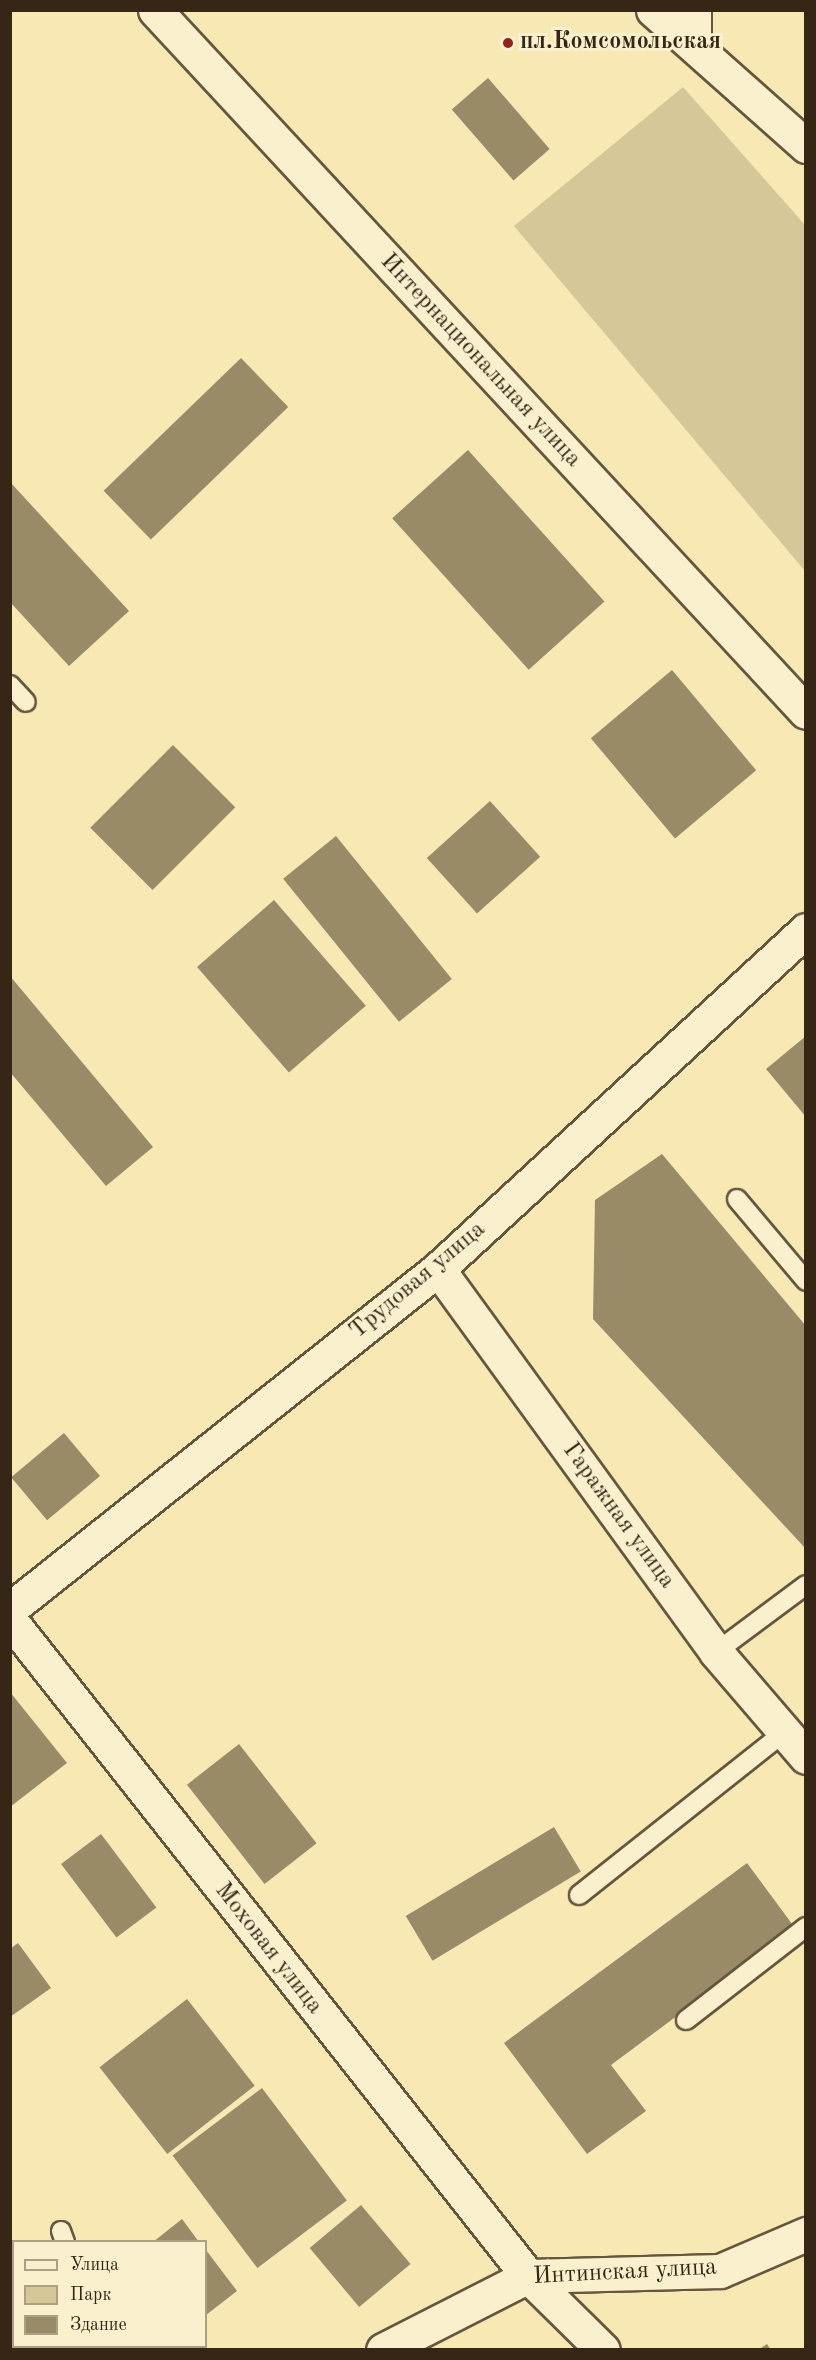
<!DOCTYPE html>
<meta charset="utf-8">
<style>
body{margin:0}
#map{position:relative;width:816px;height:2360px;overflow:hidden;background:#f7e8b4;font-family:"Old Standard TT",serif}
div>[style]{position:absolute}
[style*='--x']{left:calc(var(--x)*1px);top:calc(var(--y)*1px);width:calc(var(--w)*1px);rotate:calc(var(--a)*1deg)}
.green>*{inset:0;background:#d6c799}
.building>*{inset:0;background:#9a8b68;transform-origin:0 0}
.roads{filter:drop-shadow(2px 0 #66563e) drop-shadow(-2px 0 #66563e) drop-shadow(0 2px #66563e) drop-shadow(0 -2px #66563e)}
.lane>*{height:18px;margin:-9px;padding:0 9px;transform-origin:9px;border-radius:9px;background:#faf0ce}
.street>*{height:33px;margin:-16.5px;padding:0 16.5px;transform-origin:16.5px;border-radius:16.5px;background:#faf0ce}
.secondary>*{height:33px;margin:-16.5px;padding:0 16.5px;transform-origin:16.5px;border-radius:16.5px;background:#faf0ce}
.dots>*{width:16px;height:16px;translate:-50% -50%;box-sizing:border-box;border:3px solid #faf0ce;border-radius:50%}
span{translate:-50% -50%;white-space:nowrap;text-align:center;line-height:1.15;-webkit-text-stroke:6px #faf0ce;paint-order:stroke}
.poi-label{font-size:24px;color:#352616;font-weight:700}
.left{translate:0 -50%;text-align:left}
.street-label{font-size:24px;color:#352616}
.frame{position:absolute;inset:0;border:12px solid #352616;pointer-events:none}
.legend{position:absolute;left:12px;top:2240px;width:195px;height:108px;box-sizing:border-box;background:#faf0ce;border:2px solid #ab9f84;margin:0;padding:8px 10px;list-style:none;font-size:18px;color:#352616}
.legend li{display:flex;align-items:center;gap:12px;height:30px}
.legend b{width:30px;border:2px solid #ab9f84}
</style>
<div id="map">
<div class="green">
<i style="clip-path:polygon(683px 87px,805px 225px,805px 571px,514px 226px)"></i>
</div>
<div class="building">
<i style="left:488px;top:78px;width:94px;height:48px;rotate:49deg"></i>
<i style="left:241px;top:358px;width:68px;height:191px;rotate:46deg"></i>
<i style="left:468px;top:450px;width:204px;height:102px;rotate:48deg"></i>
<i style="clip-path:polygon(10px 482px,129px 611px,69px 666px,10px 602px)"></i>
<i style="left:672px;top:670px;width:131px;height:106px;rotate:50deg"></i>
<i style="left:173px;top:745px;width:88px;height:117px;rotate:45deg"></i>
<i style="left:490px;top:801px;width:75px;height:85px;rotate:48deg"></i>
<i style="left:336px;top:836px;width:184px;height:68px;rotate:51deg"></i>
<i style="left:274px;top:900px;width:140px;height:102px;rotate:49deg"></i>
<i style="clip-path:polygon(10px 976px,153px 1147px,106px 1186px,10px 1072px)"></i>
<i style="clip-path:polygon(806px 1036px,806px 1117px,766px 1069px)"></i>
<i style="clip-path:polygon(662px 1154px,806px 1326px,806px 1549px,593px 1319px,595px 1200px)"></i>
<i style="left:64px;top:1433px;width:56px;height:69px;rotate:50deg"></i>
<i style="clip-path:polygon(10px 1692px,67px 1763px,10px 1807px)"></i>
<i style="left:239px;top:1744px;width:126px;height:66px;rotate:52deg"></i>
<i style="left:554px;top:1827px;width:52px;height:173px;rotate:59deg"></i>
<i style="left:101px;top:1834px;width:92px;height:50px;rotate:53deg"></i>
<i style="clip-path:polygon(747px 1863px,795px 1928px,611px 2065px,646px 2111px,587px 2154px,504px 2043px)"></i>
<i style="clip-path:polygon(18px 1943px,51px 1988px,10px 2017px,10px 1949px)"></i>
<i style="left:187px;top:1999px;width:110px;height:111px;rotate:52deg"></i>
<i style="left:262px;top:2088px;width:141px;height:112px;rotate:53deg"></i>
<i style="left:361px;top:2205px;width:77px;height:67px;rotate:50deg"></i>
<i style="clip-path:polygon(182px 2219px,199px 2242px,153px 2242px)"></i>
<i style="clip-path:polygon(206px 2250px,237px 2291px,206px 2315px)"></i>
<i style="clip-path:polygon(767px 2344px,771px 2350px,758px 2350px)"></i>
</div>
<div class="roads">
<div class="lane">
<i style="--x:10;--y:685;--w:23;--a:47"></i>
<i style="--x:737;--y:1199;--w:107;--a:49.9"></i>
<i style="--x:716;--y:1652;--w:112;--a:-36.7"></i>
<i style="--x:579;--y:1895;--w:263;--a:-38.4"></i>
<i style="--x:686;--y:2020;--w:152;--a:-37.8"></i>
<i style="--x:61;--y:2231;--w:12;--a:70"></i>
<i style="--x:107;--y:2346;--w:4;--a:76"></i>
</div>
<div class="street">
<i style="--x:10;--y:1609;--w:547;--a:-38.46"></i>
<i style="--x:10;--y:1620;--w:836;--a:51.7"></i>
<i style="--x:528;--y:2276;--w:105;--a:44.6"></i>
<i style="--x:383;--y:2350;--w:163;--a:-27"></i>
<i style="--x:528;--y:2276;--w:192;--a:-1.5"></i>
<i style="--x:720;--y:2271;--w:94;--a:-23.3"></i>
</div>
<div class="secondary">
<i style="--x:155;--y:10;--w:957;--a:47.16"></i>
<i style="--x:653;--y:10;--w:205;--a:41.6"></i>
<i style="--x:694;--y:10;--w:34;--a:90"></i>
<i style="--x:806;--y:930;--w:500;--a:137.35"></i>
<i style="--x:438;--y:1269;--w:473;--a:54"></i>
<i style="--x:716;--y:1652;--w:138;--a:49.4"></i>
</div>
</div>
<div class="dots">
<i style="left:508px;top:43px;background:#8f2418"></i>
</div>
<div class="poi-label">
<span class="left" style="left:520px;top:43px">пл.Комсомольская</span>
</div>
<div class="street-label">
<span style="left:480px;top:361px;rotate:47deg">Интернациональная улица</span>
<span style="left:418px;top:1281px;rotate:-40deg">Трудовая улица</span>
<span style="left:618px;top:1516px;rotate:54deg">Гаражная улица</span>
<span style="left:268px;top:1949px;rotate:52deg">Моховая улица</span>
<span style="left:625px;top:2273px;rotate:-3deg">Интинская улица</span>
</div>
<div class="frame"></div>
<ul class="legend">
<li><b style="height:8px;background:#faf0ce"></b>Улица</li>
<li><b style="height:16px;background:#d6c799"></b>Парк</li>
<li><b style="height:16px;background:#9a8b68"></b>Здание</li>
</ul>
</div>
